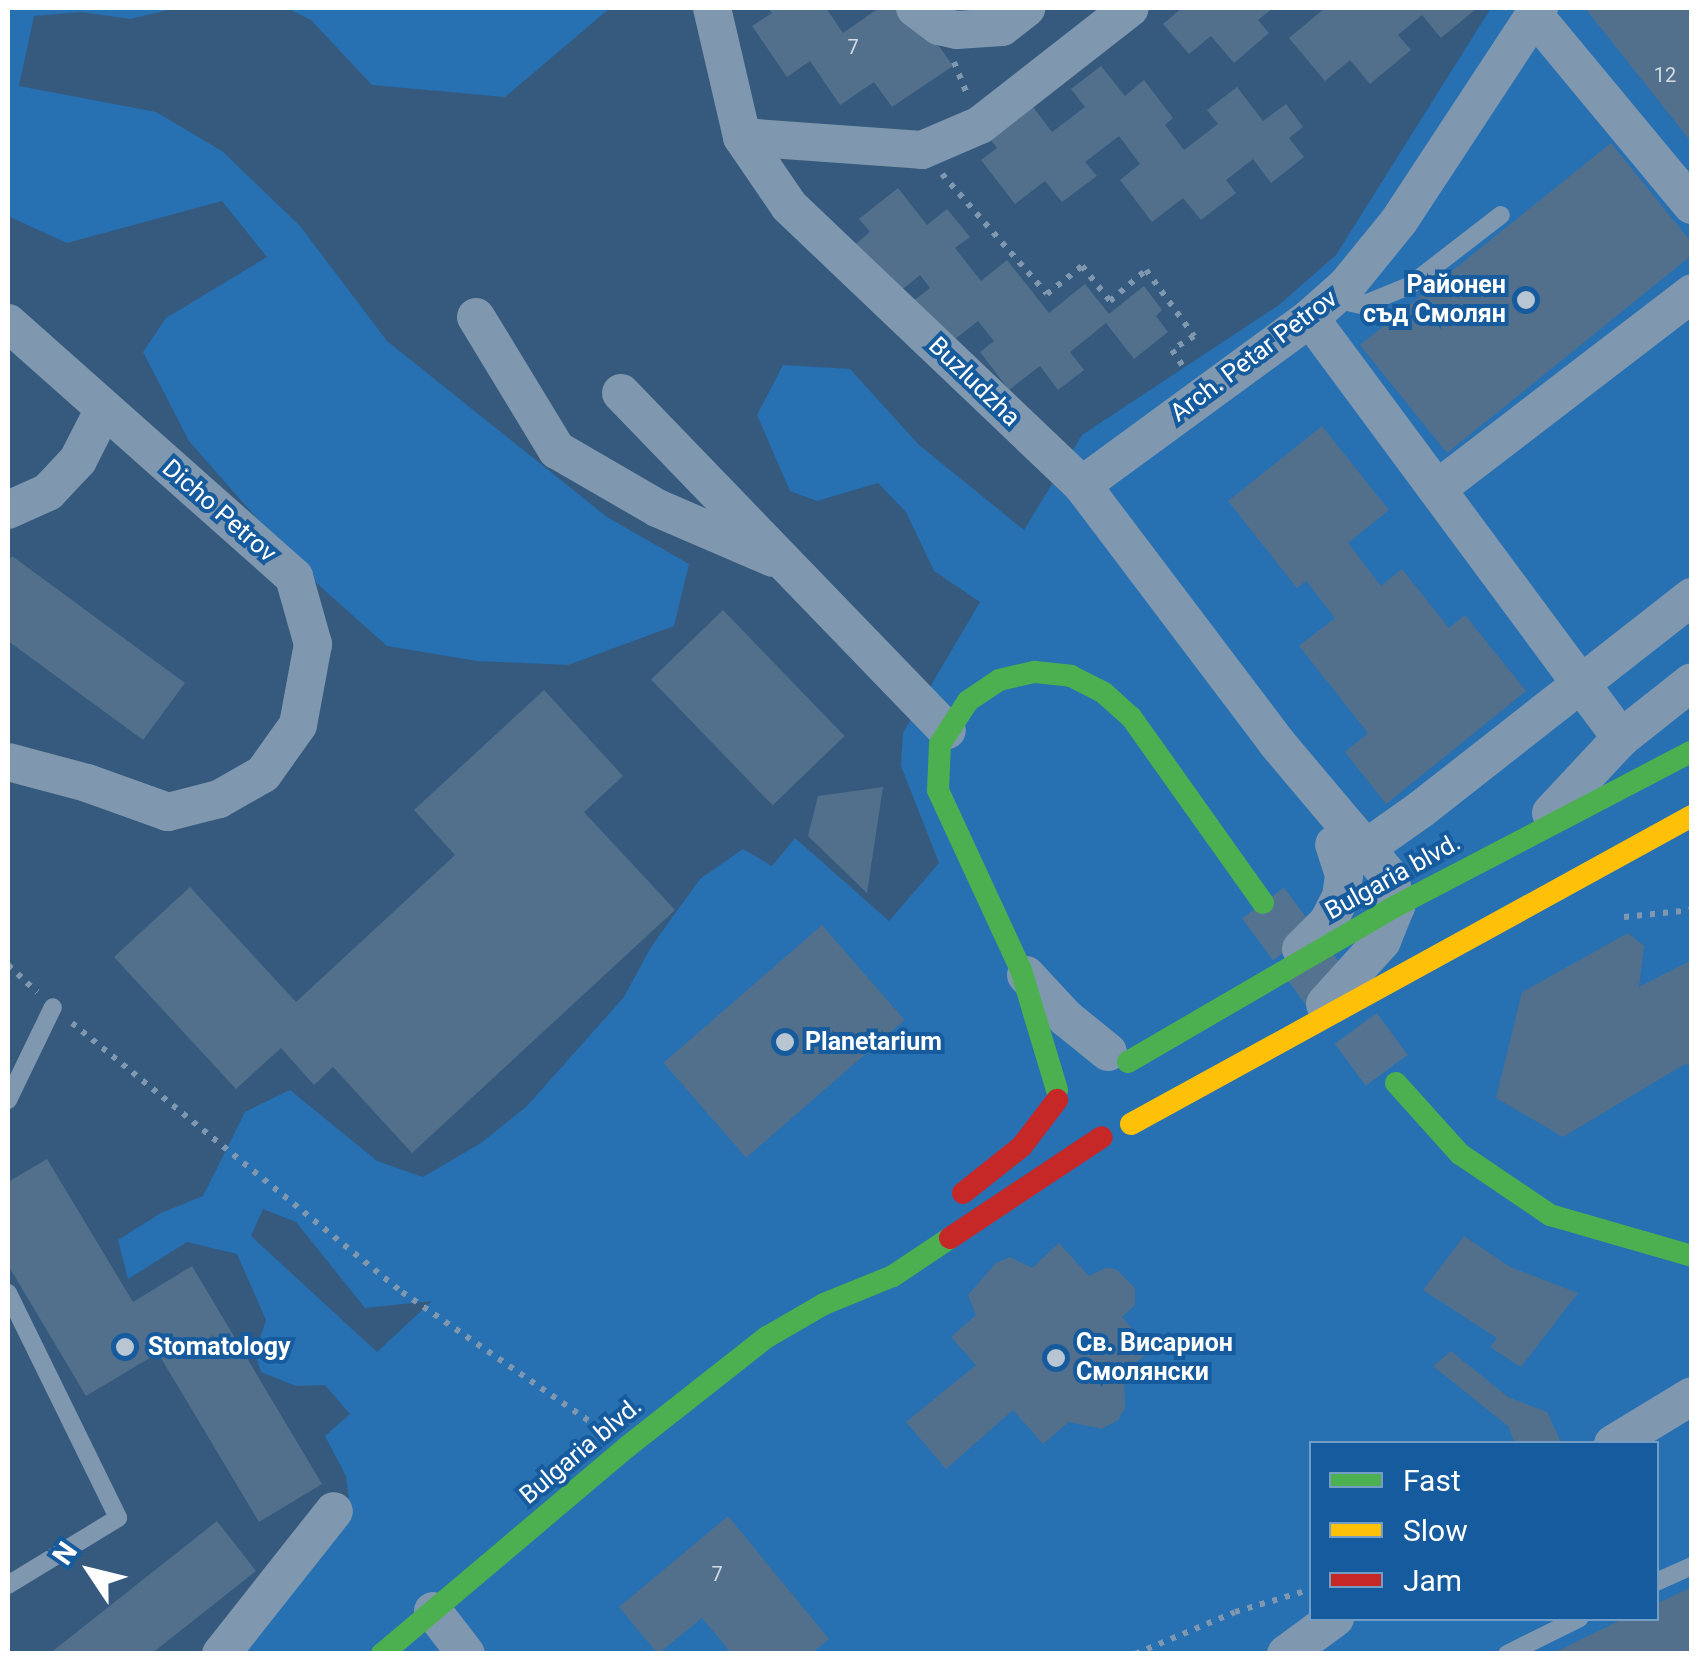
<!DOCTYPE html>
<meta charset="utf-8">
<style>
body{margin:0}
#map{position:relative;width:1699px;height:1661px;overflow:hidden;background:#355a7e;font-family:Roboto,sans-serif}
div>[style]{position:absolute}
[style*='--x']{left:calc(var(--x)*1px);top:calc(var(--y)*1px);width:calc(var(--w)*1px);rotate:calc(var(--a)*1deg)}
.green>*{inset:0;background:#2770b2}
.building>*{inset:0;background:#52708c;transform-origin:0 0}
.secondary-tunnel>*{height:52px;margin-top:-26px;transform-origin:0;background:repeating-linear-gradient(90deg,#537391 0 52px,transparent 0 78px)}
.path>*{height:6px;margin-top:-3px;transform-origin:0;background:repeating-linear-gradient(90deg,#8098af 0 5px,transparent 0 13px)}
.lane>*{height:18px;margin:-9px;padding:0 9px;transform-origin:9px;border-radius:9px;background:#8098af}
.street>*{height:38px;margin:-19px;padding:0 19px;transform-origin:19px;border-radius:19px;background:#8098af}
.fast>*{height:22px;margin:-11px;padding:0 11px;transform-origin:11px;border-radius:11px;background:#4caf50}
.slow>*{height:22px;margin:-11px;padding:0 11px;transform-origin:11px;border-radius:11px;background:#ffc107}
.jam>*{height:22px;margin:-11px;padding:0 11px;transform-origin:11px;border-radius:11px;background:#c62828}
.dots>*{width:28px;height:28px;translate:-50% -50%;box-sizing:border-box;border:5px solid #165b9d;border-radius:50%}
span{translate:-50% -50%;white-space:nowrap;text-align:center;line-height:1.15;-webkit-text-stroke:8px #165b9d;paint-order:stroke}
.number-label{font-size:20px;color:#d4dbe2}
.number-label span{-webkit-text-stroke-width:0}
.poi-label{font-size:25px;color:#fff;font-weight:700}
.right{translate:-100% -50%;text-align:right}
.left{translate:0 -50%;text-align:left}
.street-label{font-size:25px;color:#fff}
.frame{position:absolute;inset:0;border:10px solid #fff;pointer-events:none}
.legend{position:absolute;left:1309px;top:1441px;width:350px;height:180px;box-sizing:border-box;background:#165b9d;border:2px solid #739dc4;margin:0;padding:12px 18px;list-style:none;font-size:30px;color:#fff}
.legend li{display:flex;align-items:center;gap:20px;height:50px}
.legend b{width:50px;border:2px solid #739dc4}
.north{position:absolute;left:40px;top:1521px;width:100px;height:100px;-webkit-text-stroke:8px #165b9d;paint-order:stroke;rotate:305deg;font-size:28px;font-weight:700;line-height:40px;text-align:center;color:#fff}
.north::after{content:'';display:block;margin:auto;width:35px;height:45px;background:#fff;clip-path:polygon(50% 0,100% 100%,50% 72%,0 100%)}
</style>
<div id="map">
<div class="green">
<i style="clip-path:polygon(8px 8px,176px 8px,130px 19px,82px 12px,34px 16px,19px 86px,156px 112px,222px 151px,300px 226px,387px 341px,607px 517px,689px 564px,674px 626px,568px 665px,477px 661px,387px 646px,303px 571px,189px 441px,143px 352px,166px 318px,267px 257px,222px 201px,67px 243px,8px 216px)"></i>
<i style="clip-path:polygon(287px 8px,610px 8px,505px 97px,372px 85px,311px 20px)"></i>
<i style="clip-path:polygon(evenodd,1491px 8px,1691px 8px,1691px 1653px,204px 1653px,350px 1509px,346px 1476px,325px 1436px,350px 1414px,325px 1385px,296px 1386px,261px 1372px,255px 1353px,266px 1320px,237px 1254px,187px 1242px,128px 1279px,118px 1240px,161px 1213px,203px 1196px,245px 1112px,290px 1090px,377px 1161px,423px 1177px,481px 1143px,527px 1106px,624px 997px,651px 947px,700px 879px,743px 849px,772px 866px,795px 838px,889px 921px,939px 863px,901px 766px,903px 733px,980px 602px,934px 571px,906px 512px,878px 483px,817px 501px,790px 491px,757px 415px,783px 365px,850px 369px,919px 445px,1024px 530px,1082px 435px,1279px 305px,1336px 255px,1491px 8px,263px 1209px,296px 1222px,365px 1308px,432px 1301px,377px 1352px,251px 1236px,263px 1209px,1491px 8px,1312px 1444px,1656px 1444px,1656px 1618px,1312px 1618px,1312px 1444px)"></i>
</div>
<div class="building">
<i style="clip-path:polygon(768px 8px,826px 8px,843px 33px,879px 8px,912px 8px,953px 66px,892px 107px,874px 82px,840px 105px,810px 61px,787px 77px,752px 26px,772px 13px)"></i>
<i style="clip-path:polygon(1182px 8px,1273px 8px,1258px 20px,1269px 33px,1234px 63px,1211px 36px,1189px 54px,1163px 24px)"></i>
<i style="clip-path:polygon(1325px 8px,1477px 8px,1441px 38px,1422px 15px,1398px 35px,1411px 50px,1370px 84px,1350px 60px,1325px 81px,1289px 38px)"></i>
<i style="clip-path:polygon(1585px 8px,1692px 8px,1692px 143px)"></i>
<i style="clip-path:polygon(1101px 66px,1125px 96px,1144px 80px,1173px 118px,1165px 125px,1184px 150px,1218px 124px,1207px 110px,1237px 87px,1263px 121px,1286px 104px,1303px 127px,1289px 138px,1304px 157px,1271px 183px,1253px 159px,1226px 180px,1236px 193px,1201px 220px,1183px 198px,1152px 222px,1120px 180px,1140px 164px,1119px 136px,1085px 162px,1097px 176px,1062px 202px,1045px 181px,1015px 204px,981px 160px,997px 148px,985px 133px,1027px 99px,1052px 132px,1085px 107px,1071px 89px)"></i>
<i style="clip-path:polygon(1611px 143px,1692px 243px,1692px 255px,1447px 453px,1360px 345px)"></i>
<i style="clip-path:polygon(898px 188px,927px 225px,947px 209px,970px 237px,955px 248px,981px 281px,1007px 260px,1049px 313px,1085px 284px,1109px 314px,1144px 286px,1162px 310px,1156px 316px,1168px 332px,1134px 359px,1106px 323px,1070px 352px,1084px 370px,1058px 390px,1040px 366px,1009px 390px,980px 352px,994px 341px,978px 321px,946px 346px,912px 302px,930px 288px,920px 275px,893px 297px,853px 246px,870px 232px,859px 219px)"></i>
<i style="clip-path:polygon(1322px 426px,1389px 510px,1348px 543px,1381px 586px,1402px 569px,1449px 628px,1465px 615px,1526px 691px,1386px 804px,1345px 752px,1368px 733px,1299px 646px,1335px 618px,1306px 581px,1297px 588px,1228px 501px)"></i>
<i style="clip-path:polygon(12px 556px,185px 683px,143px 740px,8px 641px,8px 562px)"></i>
<i style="left:723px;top:610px;width:175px;height:100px;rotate:46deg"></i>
<i style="clip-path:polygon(544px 690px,623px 776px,584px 812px,675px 910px,412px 1153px,333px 1067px,314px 1085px,281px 1048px,236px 1089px,114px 957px,190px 887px,296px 1002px,455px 855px,414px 810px)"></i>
<i style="clip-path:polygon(883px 787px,867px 893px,808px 836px,818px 796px)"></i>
<i style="left:822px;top:925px;width:126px;height:210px;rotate:49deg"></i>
<i style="clip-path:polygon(1628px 933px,1644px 946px,1639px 987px,1692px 960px,1692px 1067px,1685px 1064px,1563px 1137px,1496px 1098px,1522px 992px)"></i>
<i style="clip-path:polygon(47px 1159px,133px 1302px,192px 1266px,322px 1484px,259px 1522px,158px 1353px,86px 1396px,8px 1265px,8px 1182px)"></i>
<i style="clip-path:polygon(1464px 1236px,1510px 1267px,1578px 1293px,1521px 1367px,1490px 1347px,1497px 1338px,1423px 1290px)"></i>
<i style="clip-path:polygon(1059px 1243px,1089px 1276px,1105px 1268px,1116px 1269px,1135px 1288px,1135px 1305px,1122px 1317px,1151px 1350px,1124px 1373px,1125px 1408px,1118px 1420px,1102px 1429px,1069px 1422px,1043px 1444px,1013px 1410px,946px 1469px,906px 1422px,976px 1365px,951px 1337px,976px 1315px,968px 1295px,996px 1263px,1010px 1257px,1032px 1268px)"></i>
<i style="clip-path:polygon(1451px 1351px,1508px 1397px,1547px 1412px,1562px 1444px,1515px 1444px,1508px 1426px,1433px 1366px)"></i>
<i style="clip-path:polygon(728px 1516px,829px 1639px,811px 1654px,722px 1654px,728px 1649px,702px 1618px,658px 1654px,619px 1607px)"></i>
<i style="clip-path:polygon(217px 1521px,256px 1571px,151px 1654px,49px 1654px)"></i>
<i style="clip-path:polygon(1692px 1587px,1692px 1654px,1551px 1654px,1625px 1618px,1656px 1618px,1656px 1604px)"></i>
</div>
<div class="secondary-tunnel">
<i style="--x:1263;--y:903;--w:224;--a:53.5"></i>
</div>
<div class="path">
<i style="--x:954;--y:62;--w:32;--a:68"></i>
<i style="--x:942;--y:174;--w:159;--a:48.8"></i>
<i style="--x:1047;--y:294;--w:45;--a:-38.7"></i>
<i style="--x:1082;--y:266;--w:45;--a:51.3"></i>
<i style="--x:1110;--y:301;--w:48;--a:-40.7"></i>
<i style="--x:1146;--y:270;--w:82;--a:54"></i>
<i style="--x:1194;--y:336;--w:26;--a:148"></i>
<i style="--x:1172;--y:350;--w:23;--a:56"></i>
<i style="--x:1624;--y:917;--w:68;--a:-5.9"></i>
<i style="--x:8;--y:965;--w:40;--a:43"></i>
<i style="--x:72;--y:1023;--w:426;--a:39.2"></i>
<i style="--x:402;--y:1292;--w:232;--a:34.6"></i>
<i style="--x:1135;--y:1654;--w:108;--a:-22.8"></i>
<i style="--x:1235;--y:1612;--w:80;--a:-16.6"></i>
</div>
<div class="lane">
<i style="--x:1333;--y:299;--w:30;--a:12"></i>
<i style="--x:1362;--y:305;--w:51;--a:-22"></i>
<i style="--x:1409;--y:286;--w:116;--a:-37.7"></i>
<i style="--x:8;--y:1100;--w:103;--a:-64.2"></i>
<i style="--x:8;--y:1293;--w:250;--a:63.9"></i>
<i style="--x:118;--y:1518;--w:129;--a:148.7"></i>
<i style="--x:1656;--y:1582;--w:39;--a:-24"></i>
<i style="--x:1507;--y:1654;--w:81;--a:-26.3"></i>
</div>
<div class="street">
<i style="--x:712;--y:8;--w:132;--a:76.9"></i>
<i style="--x:742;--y:137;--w:83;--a:55.7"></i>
<i style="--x:789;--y:206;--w:405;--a:43.6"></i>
<i style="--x:1082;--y:485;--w:323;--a:52.9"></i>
<i style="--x:1277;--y:743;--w:175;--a:49.9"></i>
<i style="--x:1390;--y:877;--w:30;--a:78"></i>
<i style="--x:1396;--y:906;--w:38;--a:112"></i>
<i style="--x:1382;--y:941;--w:85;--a:132.1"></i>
<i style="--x:915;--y:8;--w:30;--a:37"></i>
<i style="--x:939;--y:26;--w:18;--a:13"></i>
<i style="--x:957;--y:30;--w:45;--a:-3.8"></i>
<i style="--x:1002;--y:27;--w:31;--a:-38"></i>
<i style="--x:1534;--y:15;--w:247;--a:50.3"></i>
<i style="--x:742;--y:137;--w:180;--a:4.1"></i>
<i style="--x:922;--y:150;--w:63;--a:-23.3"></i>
<i style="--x:980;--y:125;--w:190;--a:-38"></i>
<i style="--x:476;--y:317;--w:156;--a:58.7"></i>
<i style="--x:557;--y:450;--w:116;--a:30.1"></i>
<i style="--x:657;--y:508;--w:126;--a:23.3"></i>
<i style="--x:1310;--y:318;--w:523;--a:53.48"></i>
<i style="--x:8;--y:323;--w:383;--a:41.6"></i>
<i style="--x:294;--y:577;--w:70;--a:74.2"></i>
<i style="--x:313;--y:644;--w:82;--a:100.5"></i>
<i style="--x:298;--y:725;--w:60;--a:125.5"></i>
<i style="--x:263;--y:774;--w:51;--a:150.4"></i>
<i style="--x:219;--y:799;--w:53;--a:165.7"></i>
<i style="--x:168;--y:812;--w:86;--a:-160.3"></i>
<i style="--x:87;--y:783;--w:82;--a:-165.1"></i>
<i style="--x:621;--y:393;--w:469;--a:46"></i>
<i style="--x:1082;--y:485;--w:283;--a:-36.2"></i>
<i style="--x:1310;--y:318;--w:50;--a:-41.7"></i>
<i style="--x:1347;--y:285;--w:82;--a:-50.9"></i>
<i style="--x:1399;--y:221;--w:255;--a:-56.7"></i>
<i style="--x:1437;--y:489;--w:322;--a:-37.5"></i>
<i style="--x:8;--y:510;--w:44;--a:-24.2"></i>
<i style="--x:48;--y:492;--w:44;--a:-46.8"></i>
<i style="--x:78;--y:460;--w:57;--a:-63"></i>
<i style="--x:1551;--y:813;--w:103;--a:-47"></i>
<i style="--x:1621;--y:738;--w:90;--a:-38.3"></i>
<i style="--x:1342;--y:865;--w:95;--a:-35.2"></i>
<i style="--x:1420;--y:810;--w:345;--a:-38.1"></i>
<i style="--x:1301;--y:949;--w:38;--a:-45"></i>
<i style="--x:1328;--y:922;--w:28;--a:-63"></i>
<i style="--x:1341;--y:897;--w:22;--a:-82"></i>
<i style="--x:1344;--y:875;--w:32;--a:-108"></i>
<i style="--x:1026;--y:975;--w:59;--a:47.1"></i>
<i style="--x:1066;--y:1018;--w:54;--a:39"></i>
<i style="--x:1613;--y:1444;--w:92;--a:-31.3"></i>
<i style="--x:433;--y:1611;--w:54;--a:52.5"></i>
<i style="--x:221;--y:1654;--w:182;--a:-51.7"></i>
<i style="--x:1286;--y:1654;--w:61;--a:-36.3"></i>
</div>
<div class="fast">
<i style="--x:1128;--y:1062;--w:310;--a:-30.2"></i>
<i style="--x:1396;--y:906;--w:334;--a:-27.6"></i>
<i style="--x:1396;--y:1083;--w:96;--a:48"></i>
<i style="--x:1460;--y:1154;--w:109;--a:34.1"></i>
<i style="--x:1550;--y:1215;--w:148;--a:16.1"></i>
<i style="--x:1057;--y:1090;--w:125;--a:-106.7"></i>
<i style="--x:1021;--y:970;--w:198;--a:-114.8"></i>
<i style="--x:938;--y:790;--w:46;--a:-87.5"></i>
<i style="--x:940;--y:744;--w:51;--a:-56.9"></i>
<i style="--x:968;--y:701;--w:37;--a:-34"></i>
<i style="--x:999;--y:680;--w:37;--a:-13"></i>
<i style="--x:1035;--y:672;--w:36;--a:6"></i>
<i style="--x:1071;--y:676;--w:37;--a:27"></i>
<i style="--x:1104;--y:693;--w:36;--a:42"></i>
<i style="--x:1131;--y:717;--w:228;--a:54.6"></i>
<i style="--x:382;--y:1654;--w:321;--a:-40.2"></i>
<i style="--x:627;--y:1447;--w:178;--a:-38.2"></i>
<i style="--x:767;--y:1337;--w:66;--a:-30.1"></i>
<i style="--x:824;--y:1304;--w:74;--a:-22.1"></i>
<i style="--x:893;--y:1276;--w:69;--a:-33.7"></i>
</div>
<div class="slow">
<i style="--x:1131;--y:1124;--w:640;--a:-28.77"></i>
</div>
<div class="jam">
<i style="--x:963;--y:1193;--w:75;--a:-38.5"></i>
<i style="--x:1022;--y:1146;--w:58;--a:-52.7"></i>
<i style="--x:950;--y:1238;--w:182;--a:-33.6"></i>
</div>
<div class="dots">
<i style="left:1526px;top:300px;background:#b8c5d2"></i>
<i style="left:785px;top:1042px;background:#b8c5d2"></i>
<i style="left:125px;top:1347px;background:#b8c5d2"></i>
<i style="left:1056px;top:1358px;background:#b8c5d2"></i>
</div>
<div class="number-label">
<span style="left:853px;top:47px">7</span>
<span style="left:1665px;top:75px">12</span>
<span style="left:717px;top:1574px">7</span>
</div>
<div class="poi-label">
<span class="right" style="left:1506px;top:300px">Районен<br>съд Смолян</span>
<span class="left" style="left:805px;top:1042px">Planetarium</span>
<span class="left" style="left:1076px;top:1358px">Св. Висарион<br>Смолянски</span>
<span class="left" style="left:148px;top:1347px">Stomatology</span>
</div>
<div class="street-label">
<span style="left:1254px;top:356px;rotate:-37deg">Arch. Petar Petrov</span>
<span style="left:974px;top:382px;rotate:44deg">Buzludzha</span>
<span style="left:219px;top:511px;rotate:41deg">Dicho Petrov</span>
<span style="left:1393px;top:877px;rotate:-29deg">Bulgaria blvd.</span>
<span style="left:581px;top:1451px;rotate:-40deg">Bulgaria blvd.</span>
</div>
<div class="frame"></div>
<ul class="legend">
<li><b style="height:12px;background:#4caf50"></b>Fast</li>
<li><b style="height:12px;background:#ffc107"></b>Slow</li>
<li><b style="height:12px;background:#c62828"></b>Jam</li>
</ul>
<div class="north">N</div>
</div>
